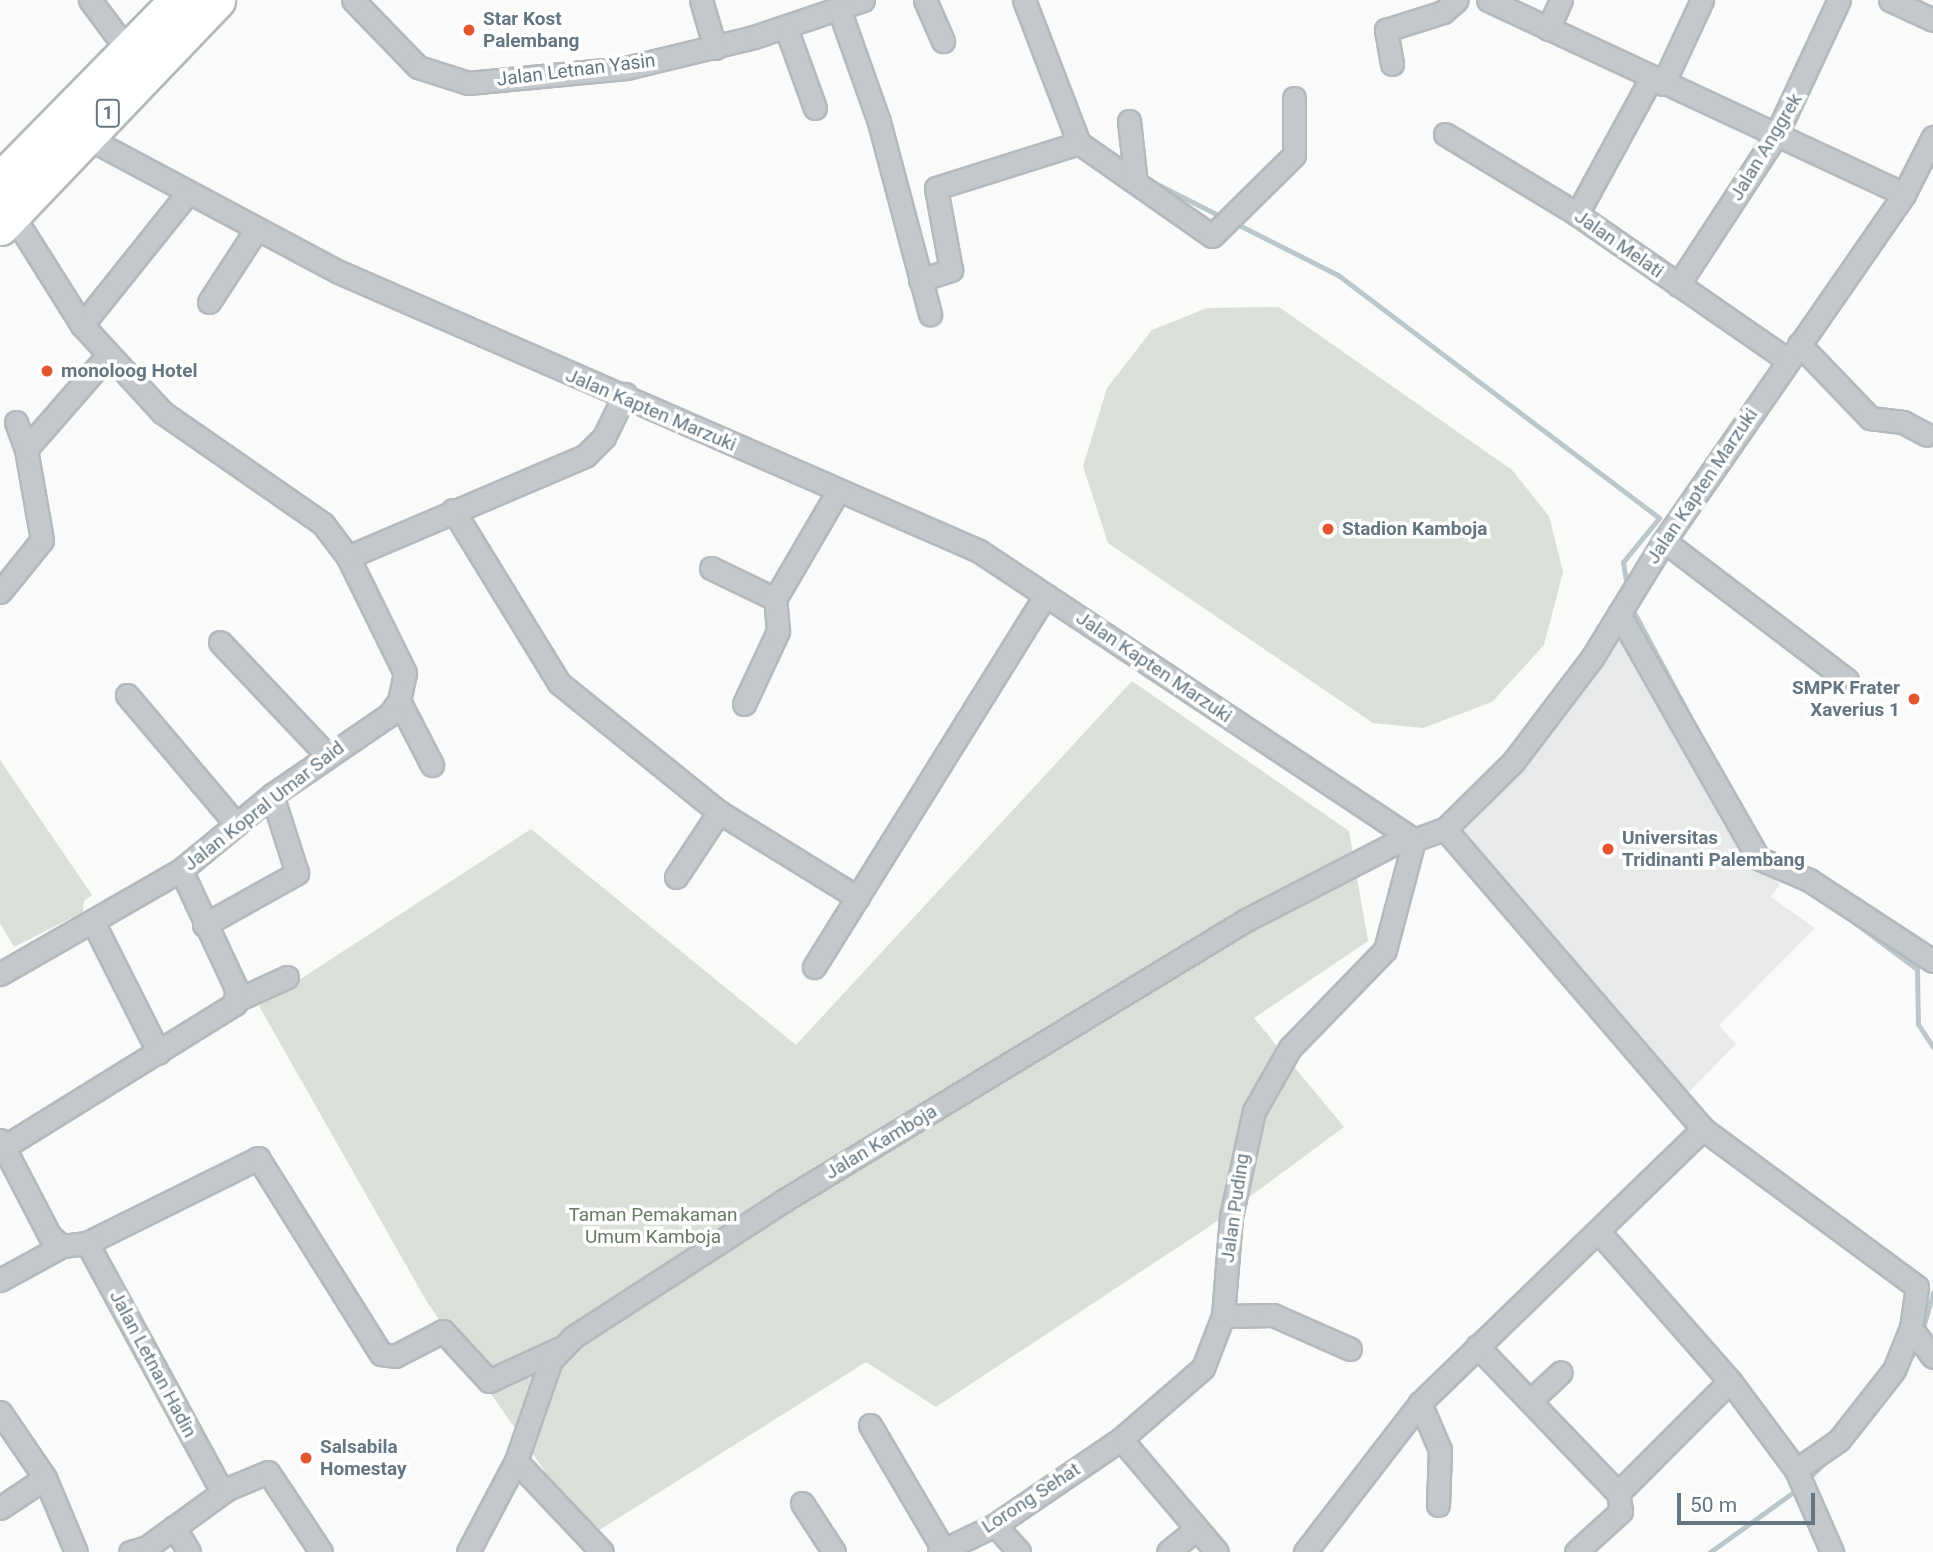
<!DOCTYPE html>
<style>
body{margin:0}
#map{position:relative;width:1933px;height:1552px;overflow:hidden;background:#fafaf8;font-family:Roboto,sans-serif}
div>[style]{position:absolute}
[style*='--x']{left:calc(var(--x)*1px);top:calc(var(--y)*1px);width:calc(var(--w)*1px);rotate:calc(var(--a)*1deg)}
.built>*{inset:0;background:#e8e9e9}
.green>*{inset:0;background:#dadfd7}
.stream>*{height:5px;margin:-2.5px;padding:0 2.5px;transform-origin:2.5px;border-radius:2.5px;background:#bbc7cb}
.roads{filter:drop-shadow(2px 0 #b4b9bd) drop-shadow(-2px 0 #b4b9bd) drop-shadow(0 2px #b4b9bd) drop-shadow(0 -2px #b4b9bd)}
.street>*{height:21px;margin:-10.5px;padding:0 10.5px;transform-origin:10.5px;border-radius:10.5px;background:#c3c8cc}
.highway>*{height:37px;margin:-18.5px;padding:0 18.5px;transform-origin:18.5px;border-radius:18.5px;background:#fff}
.dots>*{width:19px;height:19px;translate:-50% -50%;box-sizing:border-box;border:4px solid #fff;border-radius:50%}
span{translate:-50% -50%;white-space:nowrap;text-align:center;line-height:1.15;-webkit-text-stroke:7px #fff;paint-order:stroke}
.shield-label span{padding:2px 5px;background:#fff;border:2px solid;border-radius:5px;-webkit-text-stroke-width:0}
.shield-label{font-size:18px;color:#657683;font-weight:700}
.poi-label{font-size:19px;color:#657683;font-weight:700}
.left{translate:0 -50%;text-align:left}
.right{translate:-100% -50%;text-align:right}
.street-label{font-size:19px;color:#657683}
.park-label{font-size:19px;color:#687a64}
.scale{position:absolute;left:1677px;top:1493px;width:138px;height:32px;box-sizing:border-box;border:4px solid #657683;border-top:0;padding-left:9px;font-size:21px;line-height:24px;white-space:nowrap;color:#657683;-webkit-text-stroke:5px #fff;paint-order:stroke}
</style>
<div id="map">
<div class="built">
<i style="clip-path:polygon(1623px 631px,1756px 864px,1780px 884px,1771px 897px,1815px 928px,1719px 1025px,1736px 1044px,1689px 1092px,1456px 835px)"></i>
</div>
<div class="green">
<i style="clip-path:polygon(1279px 307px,1512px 470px,1549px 516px,1563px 572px,1544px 645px,1492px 702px,1423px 728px,1373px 723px,1108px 543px,1083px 466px,1107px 388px,1152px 330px,1207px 308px)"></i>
<i style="clip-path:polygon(1132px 681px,1349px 831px,1368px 941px,1254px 1018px,1344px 1127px,1210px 1226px,936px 1407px,866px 1362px,590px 1536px,427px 1302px,259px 1006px,531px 829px,796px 1045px)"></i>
<i style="clip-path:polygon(0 760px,92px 895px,84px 901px,83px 912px,14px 947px,0 923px)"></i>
</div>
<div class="stream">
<i style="--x:1149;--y:180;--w:84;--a:26.9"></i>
<i style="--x:1233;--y:222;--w:118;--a:26.8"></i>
<i style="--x:1338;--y:275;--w:403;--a:37.1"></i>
<i style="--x:1659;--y:518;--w:57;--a:129.3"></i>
<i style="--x:1623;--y:562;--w:26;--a:81"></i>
<i style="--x:1630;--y:605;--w:144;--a:61.8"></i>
<i style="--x:1851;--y:920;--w:82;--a:36.6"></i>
<i style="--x:1917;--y:969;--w:55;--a:89"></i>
<i style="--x:1918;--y:1024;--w:27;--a:57"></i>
<i style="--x:1922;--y:1331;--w:40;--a:-74"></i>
<i style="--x:1859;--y:1430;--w:102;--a:-54.6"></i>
<i style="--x:1806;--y:1481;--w:28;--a:-45"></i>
<i style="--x:1710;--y:1552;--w:110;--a:-35.7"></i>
</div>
<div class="roads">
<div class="street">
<i style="--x:90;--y:0;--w:64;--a:53.3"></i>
<i style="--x:353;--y:0;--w:93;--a:45.9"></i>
<i style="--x:418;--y:67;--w:52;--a:17.7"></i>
<i style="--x:468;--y:83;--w:159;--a:-5.4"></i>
<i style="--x:626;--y:68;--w:132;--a:-13.6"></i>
<i style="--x:754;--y:37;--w:115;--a:-18.7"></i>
<i style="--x:701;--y:0;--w:50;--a:73.7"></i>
<i style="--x:925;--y:0;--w:45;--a:66.3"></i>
<i style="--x:1024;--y:0;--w:153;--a:69"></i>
<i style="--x:1079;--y:143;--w:162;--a:35"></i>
<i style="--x:1212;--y:236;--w:115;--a:-44.6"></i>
<i style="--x:1294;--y:155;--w:57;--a:-90"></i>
<i style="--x:1488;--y:0;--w:459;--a:25"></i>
<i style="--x:1890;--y:0;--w:47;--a:24.9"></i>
<i style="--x:839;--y:9;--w:120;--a:70.5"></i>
<i style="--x:879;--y:122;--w:199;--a:75.1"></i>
<i style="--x:786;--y:28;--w:85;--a:70.1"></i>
<i style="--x:1548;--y:29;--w:32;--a:-66"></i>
<i style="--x:1392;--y:64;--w:35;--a:-100"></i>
<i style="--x:1386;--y:30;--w:60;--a:-17.5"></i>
<i style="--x:1443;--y:12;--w:18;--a:-41"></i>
<i style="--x:1663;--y:84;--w:93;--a:-65.1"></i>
<i style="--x:1129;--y:121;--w:62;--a:83.6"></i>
<i style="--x:1445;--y:134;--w:154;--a:31.2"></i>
<i style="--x:1577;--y:214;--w:257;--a:34.7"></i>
<i style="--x:86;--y:137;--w:287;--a:28.1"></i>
<i style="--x:339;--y:272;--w:698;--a:23.55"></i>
<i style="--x:979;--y:551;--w:522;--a:33.6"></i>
<i style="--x:1414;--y:840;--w:33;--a:-20"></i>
<i style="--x:1445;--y:829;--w:95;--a:-44.6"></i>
<i style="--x:1513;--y:762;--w:131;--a:-52.8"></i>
<i style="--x:1592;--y:658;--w:137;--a:-58.4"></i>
<i style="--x:1664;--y:541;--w:422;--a:-55.3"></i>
<i style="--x:1904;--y:194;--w:64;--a:-63"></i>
<i style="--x:1577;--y:214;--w:155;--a:-61.4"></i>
<i style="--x:920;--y:280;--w:33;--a:-18"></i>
<i style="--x:951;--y:270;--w:83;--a:-100.4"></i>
<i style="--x:936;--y:188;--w:150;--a:-17.5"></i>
<i style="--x:1678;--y:285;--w:177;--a:-56.8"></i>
<i style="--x:1775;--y:137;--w:151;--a:-65"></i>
<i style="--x:209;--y:302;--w:86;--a:-56.9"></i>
<i style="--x:82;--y:325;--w:168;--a:-51.3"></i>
<i style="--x:1799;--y:344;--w:103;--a:46.2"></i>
<i style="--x:1870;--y:418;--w:33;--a:7"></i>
<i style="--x:1903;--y:422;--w:27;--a:28"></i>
<i style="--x:16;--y:422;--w:29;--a:70"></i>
<i style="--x:453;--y:510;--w:203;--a:58.5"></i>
<i style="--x:559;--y:683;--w:206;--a:38.9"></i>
<i style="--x:719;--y:812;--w:163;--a:31.7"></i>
<i style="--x:1664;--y:541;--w:230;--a:37.2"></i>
<i style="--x:348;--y:557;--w:258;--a:-23.1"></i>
<i style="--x:585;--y:456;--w:27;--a:-45"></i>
<i style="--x:604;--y:437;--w:48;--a:-64"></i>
<i style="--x:711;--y:568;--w:71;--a:25.8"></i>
<i style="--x:0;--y:592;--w:67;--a:-51.1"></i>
<i style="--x:42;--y:540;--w:92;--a:-100"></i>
<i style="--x:26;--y:449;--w:123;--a:-48.9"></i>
<i style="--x:1619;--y:614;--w:281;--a:60.3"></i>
<i style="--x:1758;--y:858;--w:56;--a:23.3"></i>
<i style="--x:1809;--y:880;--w:148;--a:33.2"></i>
<i style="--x:220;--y:642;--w:154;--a:46.6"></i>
<i style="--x:127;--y:695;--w:169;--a:49.8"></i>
<i style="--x:399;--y:701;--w:72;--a:62.7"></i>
<i style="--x:744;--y:704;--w:81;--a:-65"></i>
<i style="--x:778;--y:631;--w:32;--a:-95"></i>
<i style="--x:775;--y:599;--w:125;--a:-59.7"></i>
<i style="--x:1445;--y:829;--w:396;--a:49.3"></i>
<i style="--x:1703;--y:1129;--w:266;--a:36.4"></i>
<i style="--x:1917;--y:1287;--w:41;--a:98.3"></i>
<i style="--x:1911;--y:1328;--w:45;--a:112"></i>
<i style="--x:1894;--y:1370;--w:89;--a:128.2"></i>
<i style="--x:1839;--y:1440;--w:52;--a:145.1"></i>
<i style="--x:676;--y:877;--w:78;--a:-56.5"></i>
<i style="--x:94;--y:924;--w:144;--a:63.3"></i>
<i style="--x:204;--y:925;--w:107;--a:-29.2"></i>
<i style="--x:297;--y:873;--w:82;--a:-107.8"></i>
<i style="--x:814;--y:967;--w:438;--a:-58.1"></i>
<i style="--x:0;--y:974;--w:209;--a:-29.9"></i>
<i style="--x:181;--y:870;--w:118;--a:-39.5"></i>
<i style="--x:272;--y:795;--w:142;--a:-34.4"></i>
<i style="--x:389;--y:715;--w:17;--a:-54"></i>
<i style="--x:399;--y:701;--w:29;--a:-78"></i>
<i style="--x:405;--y:673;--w:129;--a:-116.2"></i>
<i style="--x:348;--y:557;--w:41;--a:-127.1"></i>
<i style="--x:323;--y:524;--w:196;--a:-145.2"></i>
<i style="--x:162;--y:412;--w:118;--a:-132.6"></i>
<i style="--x:82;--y:325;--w:131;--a:-122.2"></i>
<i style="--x:237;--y:1000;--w:55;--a:-24.7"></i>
<i style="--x:0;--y:1140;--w:108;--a:62.5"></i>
<i style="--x:50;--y:1236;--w:16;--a:40"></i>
<i style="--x:62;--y:1246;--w:25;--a:-7"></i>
<i style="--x:87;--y:1243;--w:191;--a:-26.4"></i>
<i style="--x:258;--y:1158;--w:231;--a:57.9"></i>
<i style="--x:381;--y:1354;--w:14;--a:8"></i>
<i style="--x:395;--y:1356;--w:54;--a:-27.5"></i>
<i style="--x:443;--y:1331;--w:68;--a:47.4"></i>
<i style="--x:489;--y:1381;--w:76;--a:-24.9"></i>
<i style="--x:4;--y:1147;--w:272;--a:-31.8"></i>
<i style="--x:235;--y:1004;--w:16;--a:-86"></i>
<i style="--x:236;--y:988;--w:130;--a:-115"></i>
<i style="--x:1598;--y:1231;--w:200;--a:48.7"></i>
<i style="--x:1730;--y:1381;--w:111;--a:53.4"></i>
<i style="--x:1796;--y:1470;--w:90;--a:66.3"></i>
<i style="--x:87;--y:1243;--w:274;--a:61.5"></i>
<i style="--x:218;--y:1484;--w:10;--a:29"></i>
<i style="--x:0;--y:1280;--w:71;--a:-28.7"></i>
<i style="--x:1223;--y:1316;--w:50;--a:-1.1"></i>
<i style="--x:1273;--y:1315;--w:84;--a:23.8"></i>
<i style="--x:1911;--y:1328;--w:36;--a:53"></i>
<i style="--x:1477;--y:1346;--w:204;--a:46.2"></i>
<i style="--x:1618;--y:1493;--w:158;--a:-45"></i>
<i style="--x:1530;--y:1401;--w:42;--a:-43.1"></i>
<i style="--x:1420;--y:1403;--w:51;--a:66.9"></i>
<i style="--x:1440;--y:1450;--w:55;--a:92.1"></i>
<i style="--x:0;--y:1412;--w:80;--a:55.7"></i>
<i style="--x:45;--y:1478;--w:80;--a:67.3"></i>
<i style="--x:870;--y:1425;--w:144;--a:59.5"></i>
<i style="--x:1121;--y:1439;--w:148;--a:49.7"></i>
<i style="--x:516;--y:1461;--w:125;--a:46.6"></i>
<i style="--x:802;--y:1503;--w:59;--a:56.9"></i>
<i style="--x:0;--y:1508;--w:54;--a:-33.7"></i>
<i style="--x:995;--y:1525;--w:36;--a:48"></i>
<i style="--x:174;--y:1527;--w:29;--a:59"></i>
<i style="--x:130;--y:1552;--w:18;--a:-16"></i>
<i style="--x:147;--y:1547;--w:99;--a:-35.9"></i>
<i style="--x:227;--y:1489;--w:44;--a:-22.5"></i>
<i style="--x:268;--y:1472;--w:96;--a:56.5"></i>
<i style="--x:468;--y:1552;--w:103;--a:-62.2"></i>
<i style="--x:516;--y:1461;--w:107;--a:-70.9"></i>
<i style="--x:551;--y:1360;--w:32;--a:-46"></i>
<i style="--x:573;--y:1337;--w:250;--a:-32.9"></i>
<i style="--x:783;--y:1201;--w:542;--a:-31.25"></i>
<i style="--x:1246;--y:920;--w:179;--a:-27.3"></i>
<i style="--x:939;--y:1552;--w:62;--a:-25.7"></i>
<i style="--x:995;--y:1525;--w:153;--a:-34.3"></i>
<i style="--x:1121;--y:1439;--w:108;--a:-40.9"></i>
<i style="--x:1203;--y:1368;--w:56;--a:-69"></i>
<i style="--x:1223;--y:1316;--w:99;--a:-85.4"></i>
<i style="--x:1231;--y:1217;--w:108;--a:-77.8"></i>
<i style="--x:1254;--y:1111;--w:73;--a:-60.3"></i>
<i style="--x:1290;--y:1048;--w:136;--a:-45.9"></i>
<i style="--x:1385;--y:950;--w:114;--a:-75.2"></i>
<i style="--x:1168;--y:1552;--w:35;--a:-39"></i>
<i style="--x:1305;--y:1552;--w:188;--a:-52.3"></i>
<i style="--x:1420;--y:1403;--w:394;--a:-44.1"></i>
<i style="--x:1576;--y:1552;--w:61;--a:-42.3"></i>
<i style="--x:1621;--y:1511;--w:18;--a:-99"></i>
</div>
<div class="highway">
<i style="--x:0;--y:182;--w:255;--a:-45.5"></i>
<i style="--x:0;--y:226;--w:313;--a:-46.3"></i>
</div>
</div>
<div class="dots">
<i style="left:469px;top:30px;background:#e4572e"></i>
<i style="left:47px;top:371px;background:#e4572e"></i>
<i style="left:1328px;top:529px;background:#e4572e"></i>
<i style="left:1914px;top:699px;background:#e4572e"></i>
<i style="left:1608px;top:849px;background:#e4572e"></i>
<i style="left:306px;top:1458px;background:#e4572e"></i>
</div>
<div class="shield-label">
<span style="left:108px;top:113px">1</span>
</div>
<div class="poi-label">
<span class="left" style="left:483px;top:30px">Star Kost<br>Palembang</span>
<span class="left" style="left:61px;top:371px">monoloog Hotel</span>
<span class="left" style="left:1342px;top:529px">Stadion Kamboja</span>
<span class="right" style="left:1900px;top:699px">SMPK Frater<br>Xaverius 1</span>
<span class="left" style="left:1622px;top:849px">Universitas<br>Tridinanti Palembang</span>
<span class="left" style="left:320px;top:1458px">Salsabila<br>Homestay</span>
</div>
<div class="street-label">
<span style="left:576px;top:70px;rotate:-7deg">Jalan Letnan Yasin</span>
<span style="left:1766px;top:147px;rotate:-59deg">Jalan Anggrek</span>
<span style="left:1619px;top:244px;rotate:35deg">Jalan Melati</span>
<span style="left:651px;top:410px;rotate:23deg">Jalan Kapten Marzuki</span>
<span style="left:1702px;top:486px;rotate:-56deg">Jalan Kapten Marzuki</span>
<span style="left:1154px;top:667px;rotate:34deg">Jalan Kapten Marzuki</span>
<span style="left:264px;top:806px;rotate:-38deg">Jalan Kopral Umar Said</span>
<span style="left:881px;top:1142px;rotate:-31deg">Jalan Kamboja</span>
<span style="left:1235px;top:1208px;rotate:-82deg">Jalan Puding</span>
<span style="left:153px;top:1364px;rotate:62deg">Jalan Letnan Hadin</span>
<span style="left:1031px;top:1498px;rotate:-33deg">Lorong Sehat</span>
</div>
<div class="park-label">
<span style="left:653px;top:1226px">Taman Pemakaman<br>Umum Kamboja</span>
</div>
<div class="scale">50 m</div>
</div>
